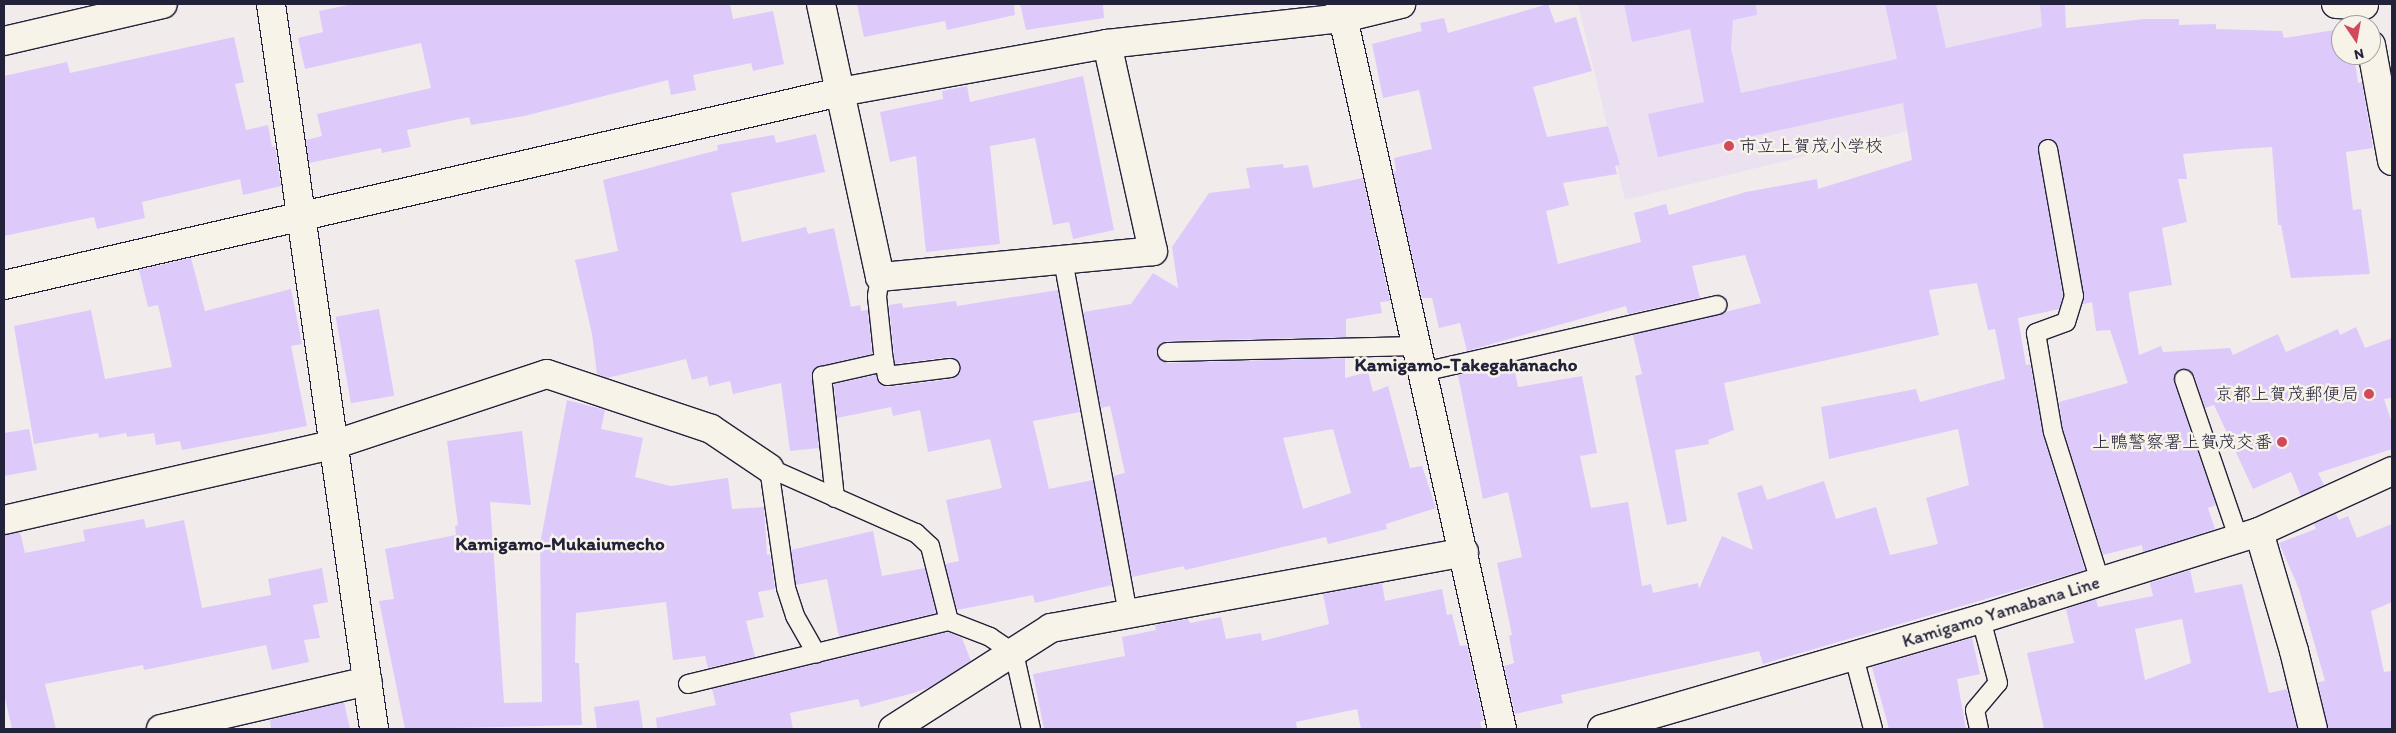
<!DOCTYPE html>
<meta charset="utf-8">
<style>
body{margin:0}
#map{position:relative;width:2396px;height:733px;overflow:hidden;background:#f2ebec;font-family:Itim,"Klee One",sans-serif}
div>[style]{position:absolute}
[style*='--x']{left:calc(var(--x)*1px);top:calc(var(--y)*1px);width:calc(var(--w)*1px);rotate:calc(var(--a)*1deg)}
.built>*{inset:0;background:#ece1f0}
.building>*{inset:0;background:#ddcafb;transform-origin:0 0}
.roads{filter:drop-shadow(1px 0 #22223b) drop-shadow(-1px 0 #22223b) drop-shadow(0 1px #22223b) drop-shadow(0 -1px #22223b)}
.lane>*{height:18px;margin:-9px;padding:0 9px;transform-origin:9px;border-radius:9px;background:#f7f3e8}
.street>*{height:28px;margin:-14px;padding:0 14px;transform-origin:14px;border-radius:14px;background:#f7f3e8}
.secondary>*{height:28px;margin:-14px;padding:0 14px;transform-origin:14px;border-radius:14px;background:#f7f3e8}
.dots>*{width:14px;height:14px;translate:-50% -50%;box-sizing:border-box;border:2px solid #f7f3e8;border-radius:50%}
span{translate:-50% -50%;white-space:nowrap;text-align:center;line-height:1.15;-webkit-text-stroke:5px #f7f3e8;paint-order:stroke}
.poi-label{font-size:18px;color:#22223b}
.left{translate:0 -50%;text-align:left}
.right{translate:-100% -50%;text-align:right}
.street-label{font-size:18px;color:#22223b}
.neighbourhood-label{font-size:19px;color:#22223b;font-weight:700}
.frame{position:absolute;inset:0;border:5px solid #22223b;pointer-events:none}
.north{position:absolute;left:2331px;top:15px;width:50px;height:50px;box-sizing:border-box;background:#f7f3e8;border:1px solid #a29fa3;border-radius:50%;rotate:168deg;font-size:14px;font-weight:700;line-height:20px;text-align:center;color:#22223b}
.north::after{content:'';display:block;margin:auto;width:18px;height:22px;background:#d1495b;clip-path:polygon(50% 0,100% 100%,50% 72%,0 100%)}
</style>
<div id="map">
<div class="built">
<i style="clip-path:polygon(1578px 4px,2060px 4px,2069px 92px,1625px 200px)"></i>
</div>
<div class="building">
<i style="clip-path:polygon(353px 4px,730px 4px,733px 19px,773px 11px,784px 64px,753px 71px,751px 63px,693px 75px,696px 90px,671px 95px,668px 80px,524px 116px,471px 125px,469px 117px,407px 130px,411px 147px,382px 153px,381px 148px,309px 163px,306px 140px,322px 136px,317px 114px,431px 88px,421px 43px,305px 69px,298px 38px,323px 32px,319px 11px)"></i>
<i style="clip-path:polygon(857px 4px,1014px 4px,1015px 15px,947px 30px,945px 21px,864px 37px)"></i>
<i style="clip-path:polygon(1020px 4px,1103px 4px,1104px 18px,1026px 30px)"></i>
<i style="clip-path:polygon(1548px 4px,1555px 23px,1576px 17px,1592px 71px,1533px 87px,1547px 137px,1608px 126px,1620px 165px,1615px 166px,1617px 174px,1563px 183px,1569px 205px,1546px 211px,1558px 264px,1641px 242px,1634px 213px,1666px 204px,1669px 215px,1746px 192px,1817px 179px,1818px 189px,1912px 160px,1903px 103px,1658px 157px,1648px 114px,1704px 102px,1690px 29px,1632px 42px,1624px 4px,1756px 4px,1757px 15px,1733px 20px,1731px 48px,1741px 93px,1897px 59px,1885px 4px,1936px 4px,1946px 48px,2042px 27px,2040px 4px,2065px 4px,2066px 28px,2144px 19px,2179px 19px,2179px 25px,2216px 24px,2216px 29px,2282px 31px,2284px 38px,2341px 29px,2341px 55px,2354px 55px,2358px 83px,2362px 82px,2373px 148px,2346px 152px,2353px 210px,2361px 209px,2370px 274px,2291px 278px,2281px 225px,2278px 225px,2272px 147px,2239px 149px,2183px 154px,2187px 179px,2178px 179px,2187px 222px,2162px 228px,2172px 285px,2129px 292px,2129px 296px,2139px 355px,2161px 346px,2163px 352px,2230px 348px,2233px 355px,2278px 334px,2286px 352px,2338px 329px,2340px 335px,2356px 327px,2365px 348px,2392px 338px,2392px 398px,2384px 399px,2392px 423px,2392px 449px,2318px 473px,2324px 485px,2301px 496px,2291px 472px,2253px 489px,2214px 405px,2205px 408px,2194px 375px,2187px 369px,2180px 369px,2174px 376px,2174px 382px,2216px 505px,2208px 508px,2215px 529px,2143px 552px,2142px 545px,2103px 555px,2063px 429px,2059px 402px,2128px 383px,2110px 330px,2096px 331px,2092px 302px,2083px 304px,2084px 294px,2058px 147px,2052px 139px,2046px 139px,2038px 145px,2038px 151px,2063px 295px,2059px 309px,2018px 318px,2026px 365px,2030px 364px,2031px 368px,2043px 435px,2085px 570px,1763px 664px,1759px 651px,1561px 695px,1563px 703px,1515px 714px,1504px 666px,1514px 663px,1509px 636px,1512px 635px,1497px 563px,1522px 557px,1508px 492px,1483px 499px,1458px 375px,1513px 362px,1518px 387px,1582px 376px,1597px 453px,1580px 456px,1591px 508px,1628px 502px,1642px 586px,1651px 584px,1653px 593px,1698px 583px,1699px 589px,1722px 536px,1753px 550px,1737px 493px,1762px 485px,1767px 500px,1824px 481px,1836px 519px,1876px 507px,1890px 555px,1938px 544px,1926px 498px,1969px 485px,1958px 429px,1829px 459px,1821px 407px,1916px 389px,1920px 402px,2005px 379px,1995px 329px,1988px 330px,1977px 283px,1929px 290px,1939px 335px,1724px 383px,1734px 430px,1708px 440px,1709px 444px,1675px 450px,1687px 521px,1667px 525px,1635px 376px,1642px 374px,1633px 335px,1761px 303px,1745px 255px,1692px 266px,1700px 298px,1628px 314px,1626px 306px,1467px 351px,1460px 323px,1439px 328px,1432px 298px,1422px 298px,1393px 172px,1396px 171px,1394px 158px,1432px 149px,1419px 90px,1383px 98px,1372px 44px,1422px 31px,1420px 23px,1444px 18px,1448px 33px)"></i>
<i style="clip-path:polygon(234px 37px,244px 82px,235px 84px,246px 130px,268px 125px,272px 147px,275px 146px,281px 186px,243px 195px,240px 179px,142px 202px,145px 218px,97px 229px,94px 217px,4px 236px,4px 76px,67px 62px,70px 73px)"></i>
<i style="clip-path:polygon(1083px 76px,1114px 230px,1073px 239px,1069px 222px,1053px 225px,1035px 138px,990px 146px,1000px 244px,926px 252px,916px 156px,890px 162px,880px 112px,943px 99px,942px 91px,967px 86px,970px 102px)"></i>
<i style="clip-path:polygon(816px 134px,825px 172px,731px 193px,742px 242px,806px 227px,808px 234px,834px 228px,851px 307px,860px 305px,861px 311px,868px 310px,872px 354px,820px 366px,812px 373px,819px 448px,790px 451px,781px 383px,733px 394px,730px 381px,709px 386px,707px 376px,692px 380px,686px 359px,607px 378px,597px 374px,592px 334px,575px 260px,618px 251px,603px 180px,718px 150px,717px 145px,774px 135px,776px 143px)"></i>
<i style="clip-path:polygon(evenodd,1283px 164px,1284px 168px,1308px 165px,1313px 188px,1363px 178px,1390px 301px,1380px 302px,1382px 313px,1346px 319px,1346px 337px,1167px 341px,1158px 347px,1158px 357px,1167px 363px,1345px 358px,1345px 378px,1368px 372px,1373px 392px,1388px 386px,1410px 468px,1422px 466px,1436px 508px,1386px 524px,1387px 529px,1328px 544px,1326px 537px,1185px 570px,1184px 566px,1132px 577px,1113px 476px,1125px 473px,1110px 406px,1101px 408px,1083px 312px,1131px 304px,1153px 273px,1178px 288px,1172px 247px,1209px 193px,1250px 188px,1246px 168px,1283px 164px,1333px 429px,1351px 493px,1303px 509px,1283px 438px,1333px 429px)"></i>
<i style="clip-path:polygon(191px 258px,205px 311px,291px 289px,302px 344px,291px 346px,307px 426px,182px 450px,180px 441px,156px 445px,154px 433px,127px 437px,126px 433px,99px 438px,98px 433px,34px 444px,14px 326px,91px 310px,105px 379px,172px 367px,158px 305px,148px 307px,139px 270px)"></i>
<i style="clip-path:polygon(1058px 290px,1080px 412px,1033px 421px,1049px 489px,1093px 480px,1112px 585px,1035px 603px,1033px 595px,957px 610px,945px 564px,959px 561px,946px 500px,1002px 488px,990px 439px,928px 452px,920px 410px,893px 416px,891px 407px,837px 418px,834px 384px,876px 375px,879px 383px,888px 387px,951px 379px,960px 373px,959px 362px,949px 357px,895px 364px,889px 305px,902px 303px,903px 308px,956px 301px,957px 306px)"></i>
<i style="left:379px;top:309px;width:88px;height:44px;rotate:80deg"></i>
<i style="clip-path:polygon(567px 400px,605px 410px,601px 429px,643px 438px,635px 477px,671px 486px,728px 478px,732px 509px,764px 507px,767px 555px,770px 554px,775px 589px,758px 592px,764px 617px,746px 621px,755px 657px,708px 668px,705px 656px,673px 660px,666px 602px,576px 613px,575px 663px,579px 663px,582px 725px,405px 729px,379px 601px,394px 599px,385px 549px,456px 535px,455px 526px,458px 525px,447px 441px,522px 431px,531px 505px,490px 502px,504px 703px,542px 702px,540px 544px)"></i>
<i style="clip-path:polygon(29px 429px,37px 470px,4px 476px,4px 433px)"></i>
<i style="clip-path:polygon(2336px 514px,2339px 520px,2348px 516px,2357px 538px,2392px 524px,2392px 602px,2371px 611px,2384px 672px,2392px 671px,2392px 729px,2328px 729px,2318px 682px,2325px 681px,2299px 589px,2279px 543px,2316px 529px,2314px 524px)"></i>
<i style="clip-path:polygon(144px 519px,146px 528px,184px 520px,202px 608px,271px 595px,268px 579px,322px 568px,328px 602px,313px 605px,320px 638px,304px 640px,309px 662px,272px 670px,266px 645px,144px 670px,143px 665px,45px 684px,56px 729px,12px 729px,4px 694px,4px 535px,20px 532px,25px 553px,85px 541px,83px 530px)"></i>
<i style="clip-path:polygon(873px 531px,882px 576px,925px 568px,936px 613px,839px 637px,827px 579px,796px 585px,791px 550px)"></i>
<i style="clip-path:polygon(evenodd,2190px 570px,2195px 593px,2242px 584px,2269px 693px,2287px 689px,2297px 729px,2044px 729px,2027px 653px,2074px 643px,2066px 609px,2096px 599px,2098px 607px,2153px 596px,2150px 583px,2190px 570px,2182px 619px,2191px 663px,2145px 680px,2135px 629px,2182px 619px)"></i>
<i style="clip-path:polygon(1382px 583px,1385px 601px,1442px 589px,1447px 615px,1452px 614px,1460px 646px,1467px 645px,1484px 721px,1480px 722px,1482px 729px,1361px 729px,1357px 709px,1296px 722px,1297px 729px,1044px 729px,1033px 674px,1125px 656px,1122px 637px,1156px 630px,1155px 625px,1188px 619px,1190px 623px,1221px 617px,1226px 639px,1261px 633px,1262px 641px,1329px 624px,1323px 594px)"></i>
<i style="clip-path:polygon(948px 632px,962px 638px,971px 661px,930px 687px,917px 692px,861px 707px,858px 699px,790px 713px,793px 729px,657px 729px,656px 718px,716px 705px,712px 689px)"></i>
<i style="clip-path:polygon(1972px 638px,1980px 674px,1957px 679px,1966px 729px,1889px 729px,1872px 667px)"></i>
<i style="clip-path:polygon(639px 700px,643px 729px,597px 729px,594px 707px)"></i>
<i style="clip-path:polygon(344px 702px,350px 729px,271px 729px,270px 720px)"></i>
</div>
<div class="roads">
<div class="lane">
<i style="--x:2048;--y:149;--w:149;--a:80"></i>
<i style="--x:2074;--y:296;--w:27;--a:107"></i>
<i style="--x:2066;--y:322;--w:32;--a:160"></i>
<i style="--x:2036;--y:333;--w:100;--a:80.3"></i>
<i style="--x:2053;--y:432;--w:156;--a:72.5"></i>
<i style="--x:1063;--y:260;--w:360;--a:79.6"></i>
<i style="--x:1167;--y:352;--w:250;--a:-1.4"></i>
<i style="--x:884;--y:362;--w:14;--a:78"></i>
<i style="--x:887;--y:376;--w:64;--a:-7.2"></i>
<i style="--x:1423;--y:372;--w:302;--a:-12.8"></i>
<i style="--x:2184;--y:379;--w:167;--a:71.1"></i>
<i style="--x:769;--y:468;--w:161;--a:23.9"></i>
<i style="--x:916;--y:533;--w:19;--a:43"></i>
<i style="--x:930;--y:546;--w:77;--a:75.8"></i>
<i style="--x:949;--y:621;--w:44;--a:21.3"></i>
<i style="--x:990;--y:637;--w:29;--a:34"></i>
<i style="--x:1014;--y:653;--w:78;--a:77.4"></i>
<i style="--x:769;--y:468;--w:121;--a:81.9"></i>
<i style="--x:786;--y:588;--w:29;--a:72"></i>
<i style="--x:795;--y:616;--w:43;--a:60.4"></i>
<i style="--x:835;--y:498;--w:123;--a:-96.1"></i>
<i style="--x:822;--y:376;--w:64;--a:-12.7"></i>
<i style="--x:884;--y:362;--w:66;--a:-96.1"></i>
<i style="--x:877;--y:296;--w:19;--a:-81"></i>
<i style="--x:1854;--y:657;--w:74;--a:75.2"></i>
<i style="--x:688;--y:684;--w:268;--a:-13.6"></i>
<i style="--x:1979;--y:729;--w:19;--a:-102"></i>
<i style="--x:1975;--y:710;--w:35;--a:-50"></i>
<i style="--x:1998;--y:683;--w:66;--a:-104.9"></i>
</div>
<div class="street">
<i style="--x:271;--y:4;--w:732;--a:81.91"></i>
<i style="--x:1340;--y:4;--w:743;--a:77.4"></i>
<i style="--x:2336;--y:4;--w:28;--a:2"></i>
<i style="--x:2371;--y:45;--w:118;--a:79.7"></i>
<i style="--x:840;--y:92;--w:189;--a:77.8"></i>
<i style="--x:880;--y:277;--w:274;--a:-5.4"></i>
<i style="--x:1153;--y:251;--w:212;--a:-102.5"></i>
<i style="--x:4;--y:285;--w:858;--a:-13"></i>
<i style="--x:840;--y:92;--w:271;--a:-10.2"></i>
<i style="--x:1107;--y:44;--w:238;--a:-6.3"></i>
<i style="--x:1344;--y:18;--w:59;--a:-13.8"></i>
<i style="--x:4;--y:520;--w:341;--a:-12.9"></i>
<i style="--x:336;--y:444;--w:222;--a:-18.4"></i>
<i style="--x:547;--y:374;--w:173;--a:18.5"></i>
<i style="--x:711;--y:429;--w:70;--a:33.9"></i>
<i style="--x:2259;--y:532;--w:124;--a:73.6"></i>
<i style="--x:2294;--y:651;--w:80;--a:76.3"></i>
<i style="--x:161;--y:729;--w:212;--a:-13.1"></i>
<i style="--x:893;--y:729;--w:188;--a:-32.6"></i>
<i style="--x:1051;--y:628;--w:420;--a:-10.4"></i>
</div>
<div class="secondary">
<i style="--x:821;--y:4;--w:90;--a:77.8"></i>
<i style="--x:4;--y:41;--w:163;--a:-13.1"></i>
<i style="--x:1602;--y:729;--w:395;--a:-16.2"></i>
<i style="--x:1981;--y:619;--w:291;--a:-17.4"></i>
<i style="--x:2259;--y:532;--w:146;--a:-24.6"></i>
</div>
</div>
<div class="dots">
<i style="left:1729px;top:146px;background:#d1495b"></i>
<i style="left:2369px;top:394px;background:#d1495b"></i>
<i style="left:2282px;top:442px;background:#d1495b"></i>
</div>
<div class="poi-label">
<span class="left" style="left:1739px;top:146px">市立上賀茂小学校</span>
<span class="right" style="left:2359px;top:394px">京都上賀茂郵便局</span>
<span class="right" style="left:2272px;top:442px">上鴨警察署上賀茂交番</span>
</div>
<div class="street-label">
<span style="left:2001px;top:612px;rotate:-17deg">Kamigamo Yamabana Line</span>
</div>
<div class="neighbourhood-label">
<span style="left:1466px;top:365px">Kamigamo-Takegahanacho</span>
<span style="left:560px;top:544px">Kamigamo-Mukaiumecho</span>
</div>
<div class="frame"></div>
<div class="north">N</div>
</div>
